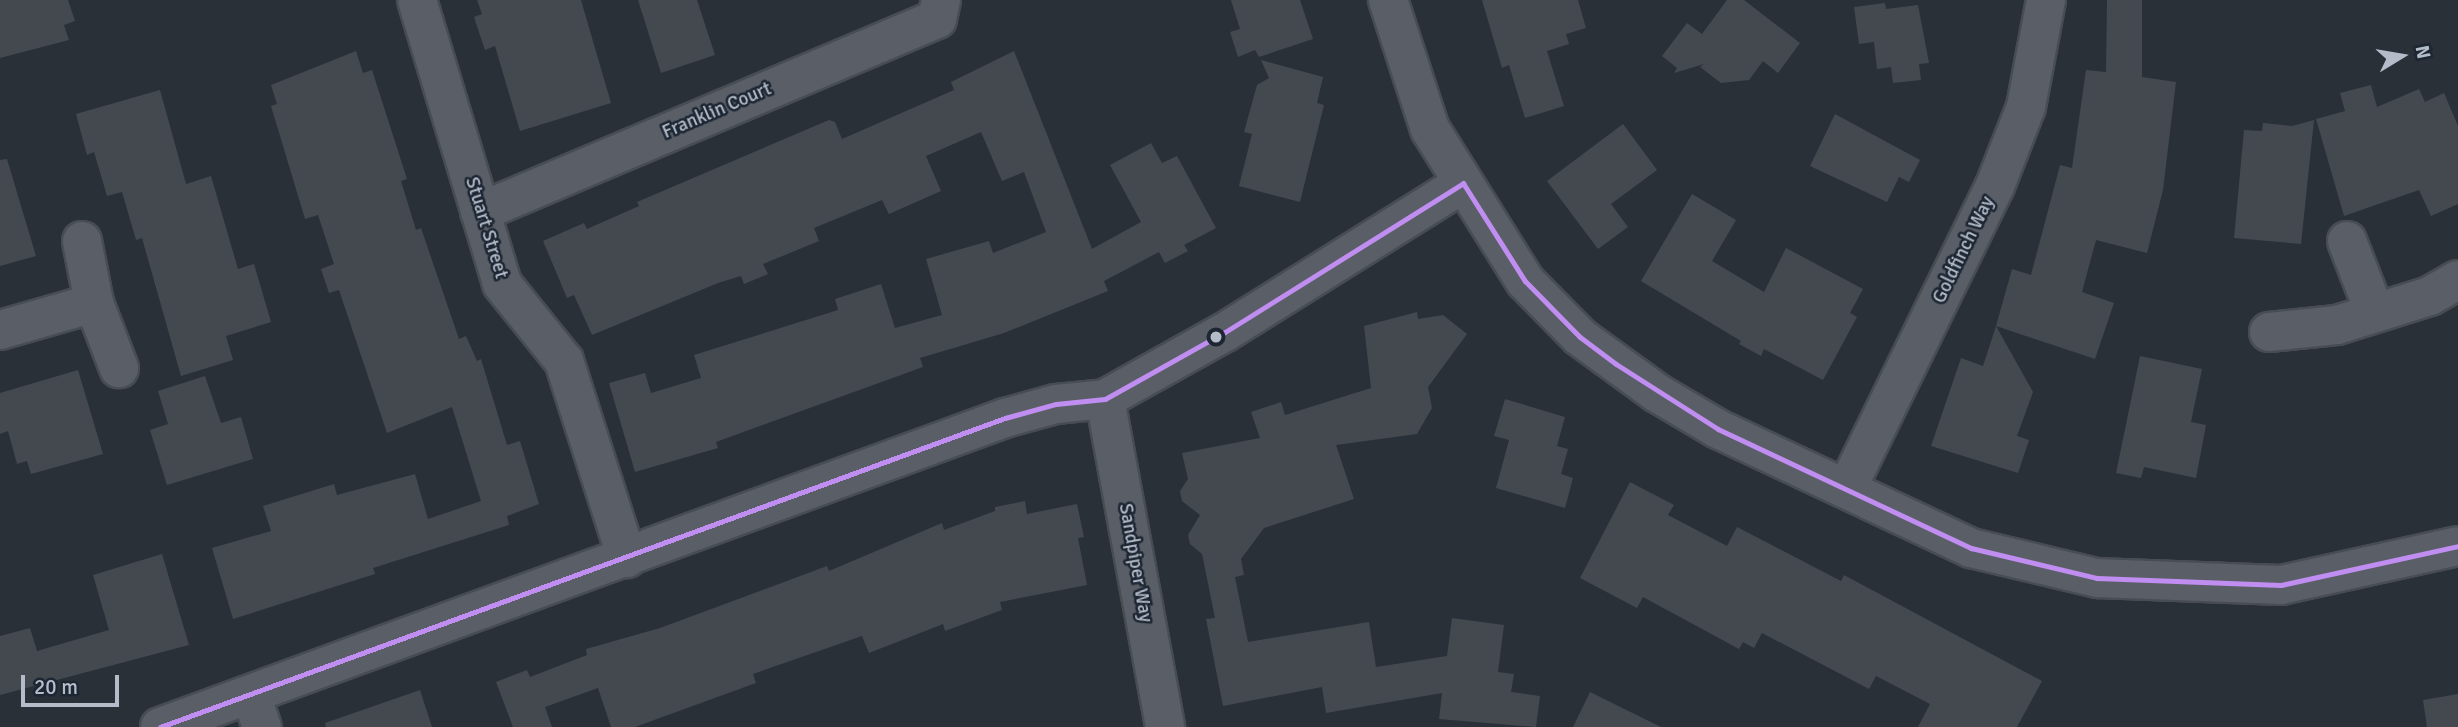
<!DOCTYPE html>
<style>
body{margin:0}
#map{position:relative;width:2458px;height:727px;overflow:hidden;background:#2a3038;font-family:Signika,sans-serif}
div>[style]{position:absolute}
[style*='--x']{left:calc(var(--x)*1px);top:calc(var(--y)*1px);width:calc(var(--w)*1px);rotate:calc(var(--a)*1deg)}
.building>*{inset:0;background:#444950}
.roads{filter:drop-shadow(2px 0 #484c53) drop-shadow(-2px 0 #484c53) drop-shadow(0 2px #484c53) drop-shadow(0 -2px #484c53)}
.minor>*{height:38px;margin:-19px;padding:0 19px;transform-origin:19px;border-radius:19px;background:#5a5e66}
.bus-1>*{height:5px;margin:-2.5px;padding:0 2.5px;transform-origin:2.5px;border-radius:2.5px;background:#c08df1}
.dots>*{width:19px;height:19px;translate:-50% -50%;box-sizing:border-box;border:4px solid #1d2633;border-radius:50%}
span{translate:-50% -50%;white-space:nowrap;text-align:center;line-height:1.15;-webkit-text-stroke:5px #1d2633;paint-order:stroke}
.street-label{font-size:19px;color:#b4bcc9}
.north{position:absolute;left:2367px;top:21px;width:70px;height:70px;-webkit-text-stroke:5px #1d2633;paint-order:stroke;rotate:79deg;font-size:19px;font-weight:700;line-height:28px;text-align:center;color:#b4bcc9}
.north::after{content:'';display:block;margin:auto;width:24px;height:32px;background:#b4bcc9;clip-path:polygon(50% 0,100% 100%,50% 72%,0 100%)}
.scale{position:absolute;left:21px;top:675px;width:98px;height:32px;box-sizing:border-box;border:4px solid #b4bcc9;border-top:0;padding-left:9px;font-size:21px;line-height:24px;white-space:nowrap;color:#b4bcc9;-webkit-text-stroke:5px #1d2633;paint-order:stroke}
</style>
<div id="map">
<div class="building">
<i style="clip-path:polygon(0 0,68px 0,75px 21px,64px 25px,69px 40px,0 58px)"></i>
<i style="clip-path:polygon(477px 0,581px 0,611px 103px,520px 131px,495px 46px,485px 50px,474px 17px,482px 14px)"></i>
<i style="clip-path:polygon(638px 0,697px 0,715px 55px,661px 73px)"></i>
<i style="clip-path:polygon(1231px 0,1300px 0,1313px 39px,1259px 57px,1255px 50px,1238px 57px,1230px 32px,1240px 29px)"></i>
<i style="clip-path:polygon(1482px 0,1578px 0,1586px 28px,1566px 34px,1569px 44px,1547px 51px,1564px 106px,1525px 118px,1509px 65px,1502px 68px)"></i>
<i style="clip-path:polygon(1727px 0,1744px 0,1800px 43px,1778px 73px,1763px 61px,1749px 80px,1721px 83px,1700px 67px,1704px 64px,1674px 73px,1677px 68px,1662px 56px,1687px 23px,1702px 34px)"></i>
<i style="clip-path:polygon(2107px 0,2142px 0,2142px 77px,2176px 82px,2163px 190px,2147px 253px,2096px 240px,2082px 292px,2114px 303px,2095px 359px,1996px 326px,2012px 269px,2031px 275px,2060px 165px,2072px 168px,2086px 70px,2106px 72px)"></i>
<i style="clip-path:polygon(1885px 3px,1886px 9px,1918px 5px,1929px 63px,1919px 64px,1921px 80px,1893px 83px,1891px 67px,1877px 69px,1874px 42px,1859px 44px,1854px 7px)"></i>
<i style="clip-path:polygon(356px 51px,363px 73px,372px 70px,407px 179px,401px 181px,416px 230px,421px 228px,459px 339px,466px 336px,477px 361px,481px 359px,507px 445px,520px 441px,539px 504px,507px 516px,509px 525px,373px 568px,375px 574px,233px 619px,212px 548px,271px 531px,263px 506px,334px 484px,337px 495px,415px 474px,428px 519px,481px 501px,452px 407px,387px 433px,339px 290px,329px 293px,321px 269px,334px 264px,318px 215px,305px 219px,271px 106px,277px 104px,271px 85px)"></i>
<i style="clip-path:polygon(1014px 51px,1092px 249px,1141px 222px,1110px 165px,1151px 143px,1162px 163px,1177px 156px,1216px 228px,1184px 245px,1188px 251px,1165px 263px,1159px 252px,1104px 281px,1108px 291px,1004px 333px,920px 358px,923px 367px,716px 442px,718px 448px,635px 472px,609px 383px,645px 373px,651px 393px,701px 378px,694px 355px,838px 310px,835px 299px,881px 284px,895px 328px,942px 315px,926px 259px,989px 241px,993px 253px,1046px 232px,1024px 172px,1002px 181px,981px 132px,926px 156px,941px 191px,889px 214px,882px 200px,814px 228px,819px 241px,763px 264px,768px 274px,744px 284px,741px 276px,718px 283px,592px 335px,574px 295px,567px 298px,543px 241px,584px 223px,587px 229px,639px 206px,637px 202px,829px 120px,835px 122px,842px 139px,954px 90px,951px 82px)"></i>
<i style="clip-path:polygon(1261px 60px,1323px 77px,1317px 103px,1324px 105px,1300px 202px,1239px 186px,1252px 134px,1244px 132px,1257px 85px,1269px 78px)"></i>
<i style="clip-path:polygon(2371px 85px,2377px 107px,2419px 89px,2425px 102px,2444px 93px,2458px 126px,2458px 204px,2431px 216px,2419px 190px,2344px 216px,2316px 119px,2345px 111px,2340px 93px)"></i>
<i style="clip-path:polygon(160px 90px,186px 184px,211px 176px,238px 269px,254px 264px,271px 322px,226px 336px,233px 360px,181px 376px,142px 238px,136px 240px,122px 192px,107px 196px,94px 152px,87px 155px,76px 114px)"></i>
<i style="clip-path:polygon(1835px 114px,1920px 160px,1909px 182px,1899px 177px,1887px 202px,1810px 166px)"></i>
<i style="clip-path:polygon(2314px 120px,2301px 244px,2234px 238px,2244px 130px,2262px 131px,2263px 123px,2292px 126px)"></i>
<i style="clip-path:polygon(1623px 124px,1657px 170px,1611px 204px,1628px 227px,1598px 249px,1547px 181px)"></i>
<i style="clip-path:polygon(7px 159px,36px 256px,0 266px,0 160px)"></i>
<i style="clip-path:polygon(1692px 194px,1736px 220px,1712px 261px,1764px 292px,1786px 248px,1863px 289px,1850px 313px,1857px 317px,1823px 380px,1764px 349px,1761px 356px,1739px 344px,1741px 341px,1641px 281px)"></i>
<i style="clip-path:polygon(1417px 312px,1418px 319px,1443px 315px,1467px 334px,1428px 387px,1432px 408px,1417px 434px,1336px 445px,1354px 499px,1264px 528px,1241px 559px,1244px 575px,1235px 577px,1248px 642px,1369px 622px,1376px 667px,1447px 656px,1452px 618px,1504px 625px,1498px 672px,1514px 674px,1511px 692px,1540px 696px,1536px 727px,1439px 719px,1442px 693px,1326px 713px,1322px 687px,1223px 706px,1206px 619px,1215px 618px,1202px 554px,1190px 544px,1188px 535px,1200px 515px,1182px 501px,1180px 491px,1188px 479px,1182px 453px,1260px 438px,1251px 412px,1281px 402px,1285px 415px,1371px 388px,1364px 326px)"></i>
<i style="clip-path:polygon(1996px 326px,2033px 392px,2017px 436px,2029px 440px,2018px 473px,1931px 446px,1961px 358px,1983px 366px)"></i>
<i style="clip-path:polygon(2140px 356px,2202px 369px,2191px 422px,2206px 425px,2196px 478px,2144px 467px,2141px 478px,2116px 473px)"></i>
<i style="clip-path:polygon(78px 370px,103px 454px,31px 474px,27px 461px,17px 464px,8px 431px,0 434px,0 393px)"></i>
<i style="clip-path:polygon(205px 376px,221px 423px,241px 417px,253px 459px,167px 485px,150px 430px,168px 424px,158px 391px)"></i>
<i style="clip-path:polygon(1505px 399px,1565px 417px,1557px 446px,1568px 449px,1561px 474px,1573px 478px,1565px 508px,1496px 488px,1509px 440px,1494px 436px)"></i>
<i style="clip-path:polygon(1630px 482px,1674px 505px,1668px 515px,1727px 546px,1737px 527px,1841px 581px,1844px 575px,2042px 681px,2017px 727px,1918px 727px,1930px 704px,1876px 676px,1869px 689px,1762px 633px,1754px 648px,1743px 642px,1739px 649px,1643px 597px,1637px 608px,1580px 578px)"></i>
<i style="clip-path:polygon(1025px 501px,1027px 514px,1077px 504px,1084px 537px,1078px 538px,1087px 585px,1000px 602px,1002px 610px,945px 631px,943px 624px,869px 653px,862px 636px,753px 674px,756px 683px,635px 727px,611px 727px,598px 688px,545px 707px,552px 727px,513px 727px,496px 682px,527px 670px,530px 677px,587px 655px,586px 649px,660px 628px,827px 566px,829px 571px,942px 523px,944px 530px,995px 511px,995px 507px)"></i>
<i style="clip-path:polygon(162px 554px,189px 645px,0 695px,0 636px,30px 628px,37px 651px,109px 630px,93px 575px)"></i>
<i style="clip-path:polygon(420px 690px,432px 727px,326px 727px,325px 723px)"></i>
<i style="clip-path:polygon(1590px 692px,1661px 727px,1573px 727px)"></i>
<i style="clip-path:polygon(2458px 694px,2458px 727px,2427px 727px,2423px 700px)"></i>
</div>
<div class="roads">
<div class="minor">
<i style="--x:417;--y:0;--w:296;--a:73.3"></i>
<i style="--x:502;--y:284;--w:99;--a:51.2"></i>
<i style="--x:564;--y:361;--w:207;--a:72.3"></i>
<i style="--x:1388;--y:0;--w:136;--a:72"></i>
<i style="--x:1430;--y:129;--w:179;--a:58"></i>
<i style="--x:1525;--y:281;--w:78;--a:45.5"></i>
<i style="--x:1580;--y:337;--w:95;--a:36"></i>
<i style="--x:1657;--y:393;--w:71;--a:30.5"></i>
<i style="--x:1718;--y:429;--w:280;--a:25.2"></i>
<i style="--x:1971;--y:548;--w:130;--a:13.4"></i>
<i style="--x:2097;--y:578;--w:184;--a:2.2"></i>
<i style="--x:2281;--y:585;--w:181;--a:-12.4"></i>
<i style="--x:480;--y:212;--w:496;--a:-22.9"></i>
<i style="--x:937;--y:19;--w:19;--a:-78"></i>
<i style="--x:82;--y:241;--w:63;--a:79"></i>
<i style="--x:94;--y:303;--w:70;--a:69"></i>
<i style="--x:2347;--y:241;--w:77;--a:68.7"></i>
<i style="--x:0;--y:330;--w:98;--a:-16"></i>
<i style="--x:2269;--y:332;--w:68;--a:-5.9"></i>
<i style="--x:2337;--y:325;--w:97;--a:-17.3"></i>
<i style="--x:2430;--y:296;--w:32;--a:-30"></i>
<i style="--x:1105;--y:399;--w:333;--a:79.6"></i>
<i style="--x:1847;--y:488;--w:336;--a:-63.9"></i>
<i style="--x:1995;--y:186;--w:85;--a:-68.6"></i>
<i style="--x:2026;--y:107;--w:109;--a:-79.4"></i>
<i style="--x:252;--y:697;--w:32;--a:72"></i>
<i style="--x:160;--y:727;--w:900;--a:-20.09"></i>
<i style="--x:1005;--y:418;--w:53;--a:-15.4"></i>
<i style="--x:1056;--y:404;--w:49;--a:-5.8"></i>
<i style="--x:1105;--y:399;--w:137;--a:-29.2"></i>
<i style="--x:1225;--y:332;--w:281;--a:-32"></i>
</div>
</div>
<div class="bus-1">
<i style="--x:160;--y:727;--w:900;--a:-20.09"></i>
<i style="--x:1005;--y:418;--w:53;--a:-15.4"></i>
<i style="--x:1056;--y:404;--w:49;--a:-5.8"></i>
<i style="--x:1105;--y:399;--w:137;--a:-29.2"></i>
<i style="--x:1225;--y:332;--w:281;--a:-32"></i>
<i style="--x:1463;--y:183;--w:116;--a:57.7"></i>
<i style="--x:1525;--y:281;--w:78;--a:45.5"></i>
<i style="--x:1580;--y:337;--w:45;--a:36.9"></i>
<i style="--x:1616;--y:364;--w:121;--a:32.5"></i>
<i style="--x:1718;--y:429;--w:280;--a:25.2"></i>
<i style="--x:1971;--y:548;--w:130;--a:13.4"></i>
<i style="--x:2097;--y:578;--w:184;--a:2.2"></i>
<i style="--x:2281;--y:585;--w:181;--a:-12.4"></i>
</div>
<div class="dots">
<i style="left:1216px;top:337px;background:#b4bcc9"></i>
</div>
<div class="street-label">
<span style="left:717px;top:111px;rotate:-23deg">Franklin Court</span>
<span style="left:486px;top:228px;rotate:73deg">Stuart Street</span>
<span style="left:1964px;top:250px;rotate:-64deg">Goldfinch Way</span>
<span style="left:1135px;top:563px;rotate:80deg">Sandpiper Way</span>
</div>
<div class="north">N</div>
<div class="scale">20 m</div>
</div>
